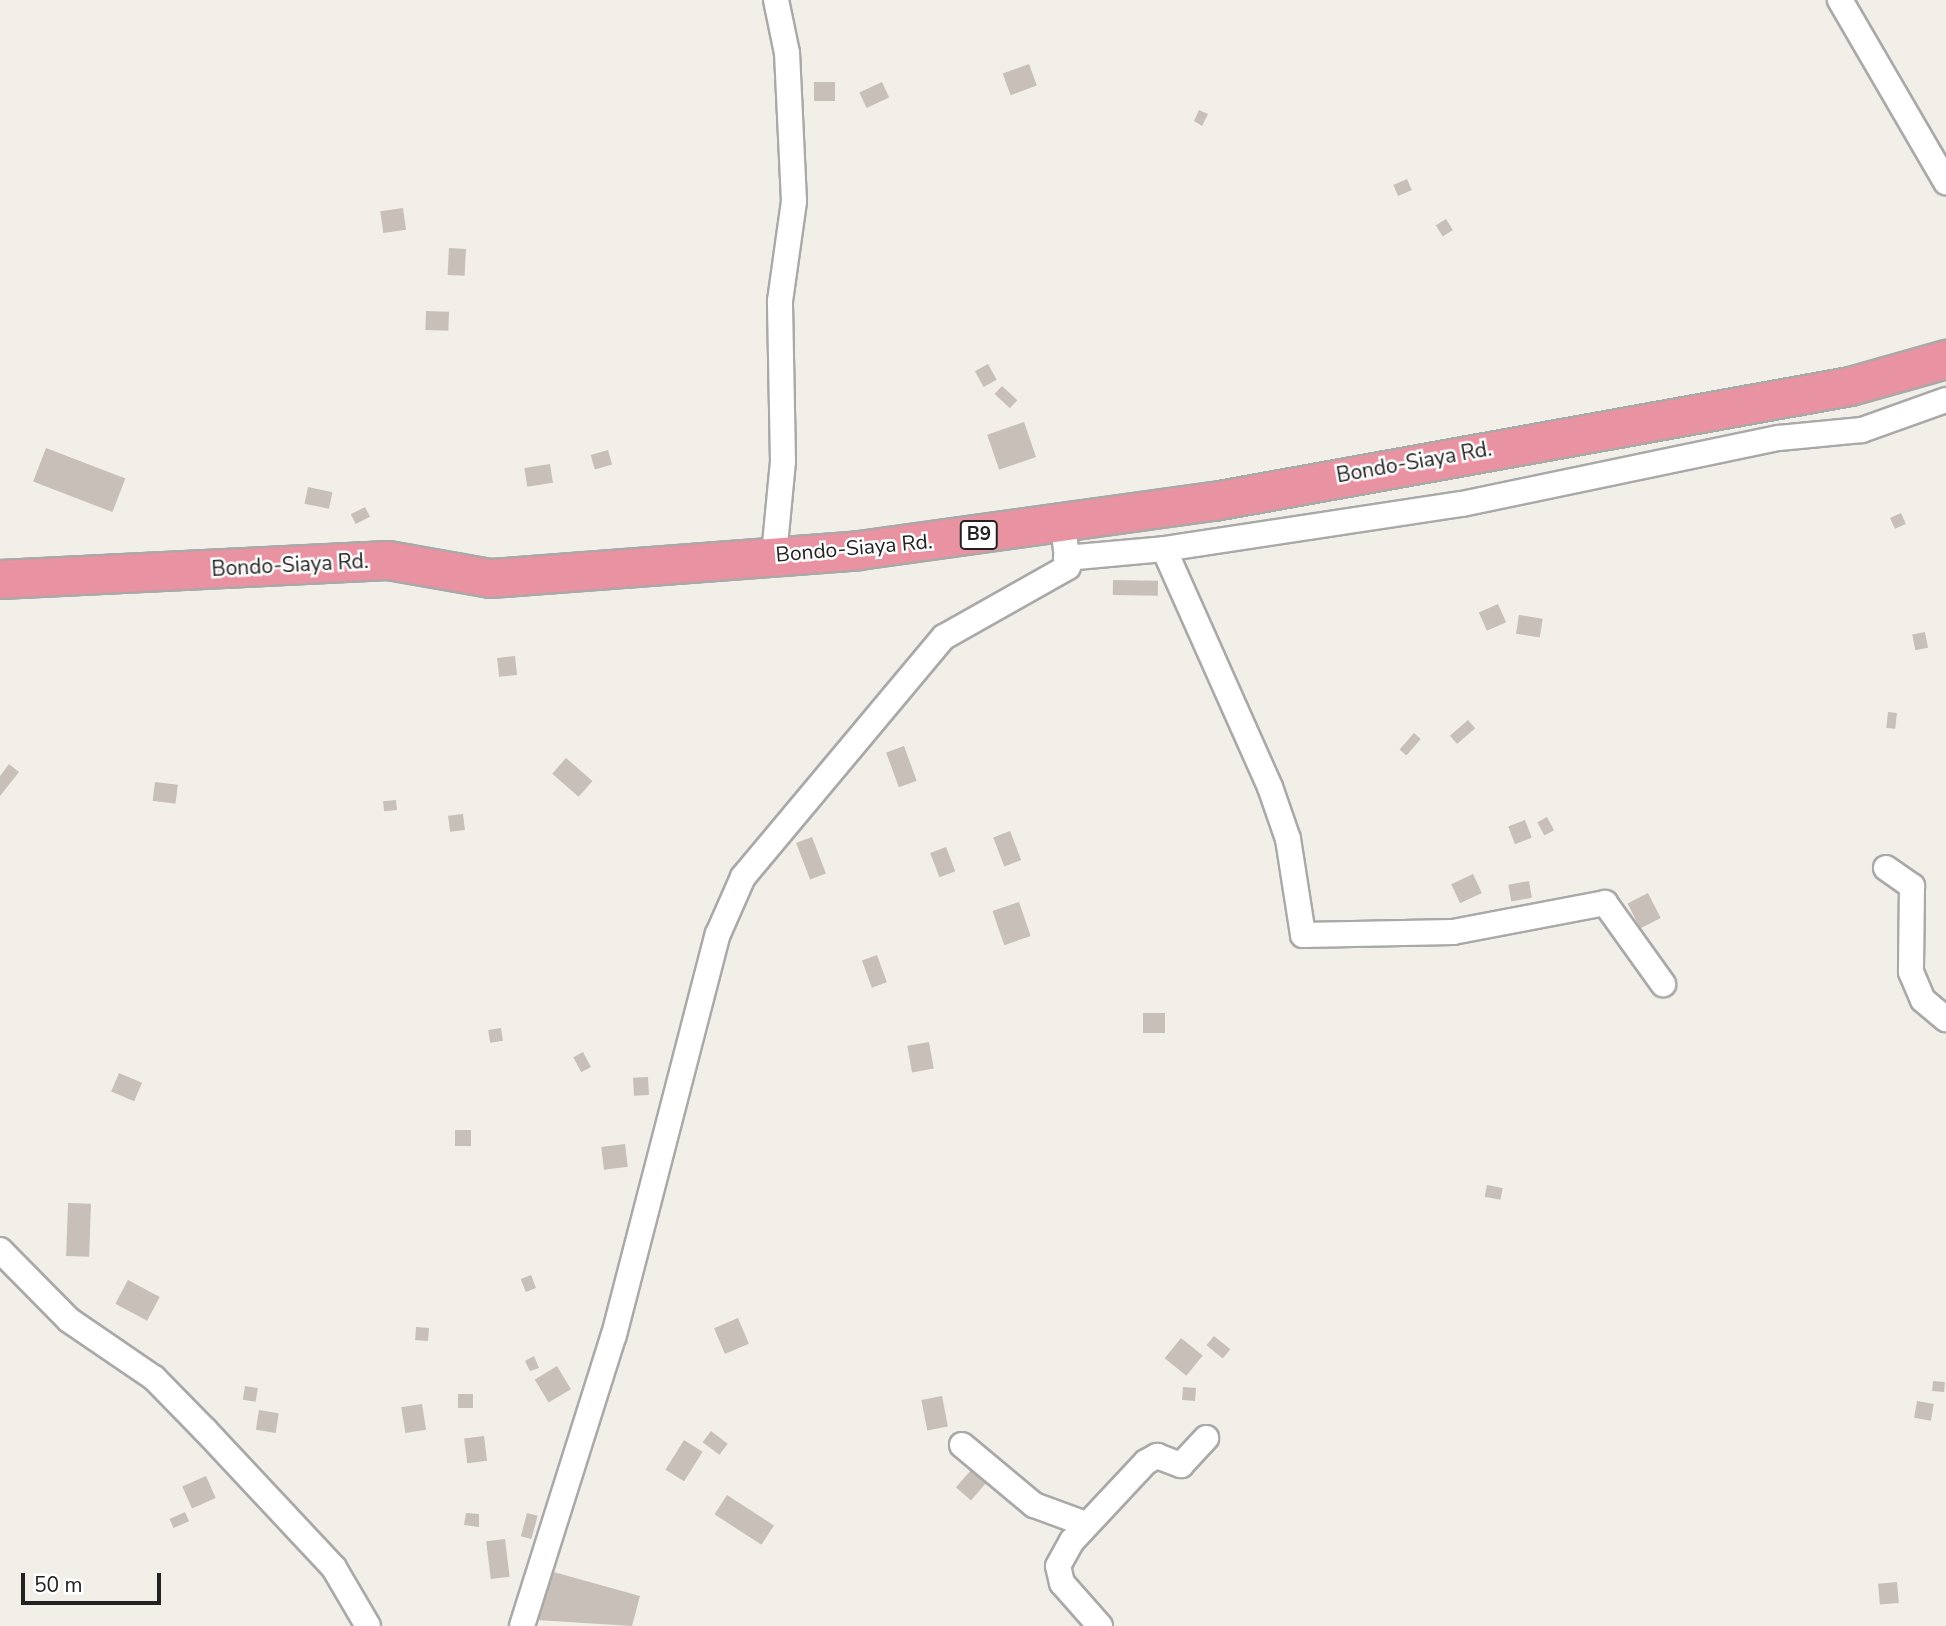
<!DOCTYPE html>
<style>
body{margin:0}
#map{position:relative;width:1946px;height:1626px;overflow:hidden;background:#f2efe9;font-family:"Nunito Sans",sans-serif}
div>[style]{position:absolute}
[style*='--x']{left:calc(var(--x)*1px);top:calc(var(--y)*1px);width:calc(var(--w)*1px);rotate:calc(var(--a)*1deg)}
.building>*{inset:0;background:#c7bfb8;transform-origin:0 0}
.roads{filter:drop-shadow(2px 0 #a9a9a9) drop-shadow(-2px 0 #a9a9a9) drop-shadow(0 2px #a9a9a9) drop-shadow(0 -2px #a9a9a9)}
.minor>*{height:24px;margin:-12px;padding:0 12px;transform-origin:12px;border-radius:12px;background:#fff}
.highway>*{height:37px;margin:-18.5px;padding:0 18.5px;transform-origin:18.5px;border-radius:18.5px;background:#e892a2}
span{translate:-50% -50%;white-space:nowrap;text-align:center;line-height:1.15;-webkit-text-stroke:5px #fff;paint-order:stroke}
.shield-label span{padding:2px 5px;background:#fff;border:2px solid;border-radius:5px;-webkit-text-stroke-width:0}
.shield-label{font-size:19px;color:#222;font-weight:700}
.street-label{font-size:21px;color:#222}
.scale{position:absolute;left:21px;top:1573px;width:140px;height:32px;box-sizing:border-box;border:4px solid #222;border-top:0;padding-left:9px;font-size:21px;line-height:24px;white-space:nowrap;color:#222;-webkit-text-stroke:5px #fff;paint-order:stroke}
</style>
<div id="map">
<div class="building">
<i style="left:1029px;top:64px;width:23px;height:28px;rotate:70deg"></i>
<i style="left:814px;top:82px;width:21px;height:19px"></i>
<i style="left:882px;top:82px;width:17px;height:25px;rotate:65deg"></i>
<i style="clip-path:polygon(1199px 110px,1208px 114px,1202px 126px,1194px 121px)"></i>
<i style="left:1407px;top:179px;width:12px;height:15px;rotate:66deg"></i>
<i style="left:403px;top:208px;width:22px;height:23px;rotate:82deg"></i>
<i style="left:1446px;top:219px;width:13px;height:12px;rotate:58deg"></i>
<i style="left:449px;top:248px;width:17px;height:27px;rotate:3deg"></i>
<i style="left:426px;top:311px;width:23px;height:19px;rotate:2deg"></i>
<i style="left:988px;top:364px;width:18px;height:15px;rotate:61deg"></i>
<i style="left:1002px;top:386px;width:21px;height:11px;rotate:43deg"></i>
<i style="left:1024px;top:422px;width:37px;height:39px;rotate:71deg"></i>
<i style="left:46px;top:448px;width:85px;height:36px;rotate:21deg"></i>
<i style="left:608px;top:450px;width:15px;height:18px;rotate:74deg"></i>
<i style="left:550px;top:464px;width:19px;height:26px;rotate:81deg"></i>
<i style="left:308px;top:487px;width:25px;height:17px;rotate:12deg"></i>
<i style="left:365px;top:507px;width:11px;height:16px;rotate:63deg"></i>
<i style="left:1901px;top:513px;width:12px;height:12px;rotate:66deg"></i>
<i style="left:1113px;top:580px;width:45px;height:15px;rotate:1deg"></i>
<i style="left:1498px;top:604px;width:20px;height:21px;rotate:66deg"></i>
<i style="left:1519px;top:615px;width:24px;height:19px;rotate:9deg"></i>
<i style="left:1925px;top:632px;width:16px;height:13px;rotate:79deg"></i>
<i style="left:515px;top:656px;width:19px;height:18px;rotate:84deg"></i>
<i style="left:1888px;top:712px;width:9px;height:16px;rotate:6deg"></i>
<i style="left:1468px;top:720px;width:11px;height:24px;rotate:49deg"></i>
<i style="left:1414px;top:733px;width:9px;height:22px;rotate:41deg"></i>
<i style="left:904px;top:746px;width:37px;height:19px;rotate:70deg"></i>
<i style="left:566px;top:758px;width:35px;height:21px;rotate:41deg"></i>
<i style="clip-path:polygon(9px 764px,19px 772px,0 796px,0 776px)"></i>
<i style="left:155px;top:782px;width:23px;height:19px;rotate:7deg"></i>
<i style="left:396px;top:800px;width:10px;height:13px;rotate:84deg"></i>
<i style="left:463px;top:814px;width:16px;height:15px;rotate:83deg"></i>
<i style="left:1547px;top:817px;width:15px;height:11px;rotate:62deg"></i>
<i style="left:1525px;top:820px;width:19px;height:18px;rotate:69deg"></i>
<i style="left:1010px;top:831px;width:31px;height:18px;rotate:69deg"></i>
<i style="left:812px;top:837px;width:39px;height:17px;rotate:69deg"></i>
<i style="left:946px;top:847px;width:26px;height:17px;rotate:69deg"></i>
<i style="left:1473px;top:874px;width:21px;height:24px;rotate:65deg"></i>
<i style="left:1529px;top:881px;width:17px;height:21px;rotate:80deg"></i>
<i style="left:1648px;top:893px;width:28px;height:23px;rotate:63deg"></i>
<i style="left:1019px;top:902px;width:36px;height:28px;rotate:71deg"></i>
<i style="left:877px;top:955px;width:29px;height:16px;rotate:70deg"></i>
<i style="left:1143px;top:1013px;width:22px;height:20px"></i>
<i style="left:501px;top:1028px;width:13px;height:13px;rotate:81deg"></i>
<i style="left:929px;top:1042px;width:27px;height:22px;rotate:80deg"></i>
<i style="left:583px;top:1052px;width:17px;height:11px;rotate:62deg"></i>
<i style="left:119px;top:1073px;width:25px;height:20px;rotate:23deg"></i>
<i style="left:648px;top:1077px;width:18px;height:15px;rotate:87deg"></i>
<i style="left:455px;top:1130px;width:16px;height:16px"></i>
<i style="left:625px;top:1144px;width:23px;height:24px;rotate:83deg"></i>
<i style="left:1487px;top:1185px;width:16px;height:12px;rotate:11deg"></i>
<i style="left:68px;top:1203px;width:23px;height:53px;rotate:2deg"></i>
<i style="left:531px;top:1275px;width:14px;height:11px;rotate:69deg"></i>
<i style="left:128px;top:1280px;width:36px;height:27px;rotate:28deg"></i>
<i style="left:738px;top:1318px;width:28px;height:26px;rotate:67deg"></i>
<i style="left:416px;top:1327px;width:13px;height:13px;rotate:4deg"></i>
<i style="left:1214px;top:1336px;width:21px;height:12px;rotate:39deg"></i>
<i style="left:1181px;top:1338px;width:28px;height:26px;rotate:39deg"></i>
<i style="clip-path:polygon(534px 1356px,539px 1368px,530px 1371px,525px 1361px)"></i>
<i style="left:557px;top:1366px;width:27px;height:26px;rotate:59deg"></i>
<i style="left:1933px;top:1381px;width:12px;height:10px;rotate:5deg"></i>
<i style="left:245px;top:1386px;width:13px;height:14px;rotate:9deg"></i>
<i style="left:1183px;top:1387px;width:13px;height:13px;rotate:4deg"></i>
<i style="left:458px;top:1394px;width:15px;height:14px"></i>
<i style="left:942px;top:1396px;width:31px;height:21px;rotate:79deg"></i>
<i style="left:1917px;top:1401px;width:17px;height:17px;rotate:10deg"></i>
<i style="left:422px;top:1404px;width:26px;height:21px;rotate:81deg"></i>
<i style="left:259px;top:1410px;width:20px;height:20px;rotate:9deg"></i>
<i style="left:711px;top:1431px;width:21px;height:14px;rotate:37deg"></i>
<i style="left:484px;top:1436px;width:25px;height:20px;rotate:83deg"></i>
<i style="left:684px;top:1440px;width:22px;height:35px;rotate:32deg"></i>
<i style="left:971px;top:1470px;width:20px;height:23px;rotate:41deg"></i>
<i style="left:206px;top:1476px;width:24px;height:26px;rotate:66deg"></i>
<i style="left:727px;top:1495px;width:56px;height:23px;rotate:33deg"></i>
<i style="left:185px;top:1512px;width:10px;height:17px;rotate:66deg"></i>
<i style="clip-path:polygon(466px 1513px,479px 1514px,479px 1527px,464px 1525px)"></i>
<i style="left:527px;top:1513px;width:11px;height:24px;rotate:15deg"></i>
<i style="left:505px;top:1539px;width:38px;height:19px;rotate:83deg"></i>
<i style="clip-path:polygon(550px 1571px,640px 1596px,632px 1626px,536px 1620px)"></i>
<i style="left:1897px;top:1582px;width:21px;height:19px;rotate:85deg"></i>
</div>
<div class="roads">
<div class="minor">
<i style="--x:1840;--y:0;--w:211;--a:59.8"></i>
<i style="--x:1164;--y:549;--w:301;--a:-8.6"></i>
<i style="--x:1462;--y:504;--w:324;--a:-11.8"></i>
<i style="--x:1779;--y:438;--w:83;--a:-5.5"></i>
<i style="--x:1862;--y:430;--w:89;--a:-19.7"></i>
<i style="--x:774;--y:555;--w:94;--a:-84.5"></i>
<i style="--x:783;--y:461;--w:160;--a:-91.1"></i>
<i style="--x:780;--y:301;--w:101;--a:-82"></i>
<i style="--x:794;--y:201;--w:148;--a:-92.7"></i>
<i style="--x:787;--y:53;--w:54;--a:-101.7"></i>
<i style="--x:1066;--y:558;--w:98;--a:-5.2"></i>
<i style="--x:1164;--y:549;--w:261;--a:66"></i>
<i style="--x:1270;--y:787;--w:55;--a:70.9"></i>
<i style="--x:1288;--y:839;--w:97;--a:81.1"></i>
<i style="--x:1303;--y:935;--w:150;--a:-1.1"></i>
<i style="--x:1453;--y:932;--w:155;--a:-10.8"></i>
<i style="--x:1605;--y:903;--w:100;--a:54.4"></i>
<i style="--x:1886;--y:868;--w:32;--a:35"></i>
<i style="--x:1912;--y:886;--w:86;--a:90.7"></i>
<i style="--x:1911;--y:972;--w:30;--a:67"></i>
<i style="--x:1923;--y:1000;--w:30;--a:40"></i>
<i style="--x:0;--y:1250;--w:98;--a:45.4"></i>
<i style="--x:69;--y:1320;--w:103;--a:34.3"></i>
<i style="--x:154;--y:1378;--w:73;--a:45.6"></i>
<i style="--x:205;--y:1430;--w:189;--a:46.9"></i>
<i style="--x:334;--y:1568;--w:67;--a:59.6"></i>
<i style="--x:962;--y:1445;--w:94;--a:39.8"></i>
<i style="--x:1034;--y:1505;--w:55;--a:20.1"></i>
<i style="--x:522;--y:1626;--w:305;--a:-72.5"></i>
<i style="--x:614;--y:1335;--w:414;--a:-75.5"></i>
<i style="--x:718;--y:934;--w:62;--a:-66.3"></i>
<i style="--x:743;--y:877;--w:313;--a:-50.1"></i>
<i style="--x:944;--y:637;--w:142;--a:-29.4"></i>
<i style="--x:1068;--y:567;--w:43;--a:-96.6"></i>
<i style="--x:1100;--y:1626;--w:57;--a:-131.5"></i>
<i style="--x:1062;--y:1583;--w:17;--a:-103"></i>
<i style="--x:1058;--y:1566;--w:29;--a:-61"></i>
<i style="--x:1072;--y:1541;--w:108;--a:-46.9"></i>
<i style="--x:1146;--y:1462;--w:13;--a:-29"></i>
<i style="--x:1157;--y:1456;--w:26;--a:21"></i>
<i style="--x:1181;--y:1465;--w:37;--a:-47"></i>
</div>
<div class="highway">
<i style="--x:0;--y:579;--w:388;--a:-2.8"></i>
<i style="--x:388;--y:560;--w:104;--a:10"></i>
<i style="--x:490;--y:578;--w:370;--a:-4.3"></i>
<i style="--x:859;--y:550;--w:358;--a:-7.9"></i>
<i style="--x:1214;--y:501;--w:646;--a:-10.25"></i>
<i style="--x:1850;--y:386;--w:100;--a:-15.7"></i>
</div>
</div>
<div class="shield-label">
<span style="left:979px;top:535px">B9</span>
</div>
<div class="street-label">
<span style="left:1414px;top:462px;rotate:-10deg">Bondo-Siaya Rd.</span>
<span style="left:854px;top:548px;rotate:-5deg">Bondo-Siaya Rd.</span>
<span style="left:290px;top:565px;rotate:-3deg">Bondo-Siaya Rd.</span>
</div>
<div class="scale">50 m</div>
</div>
